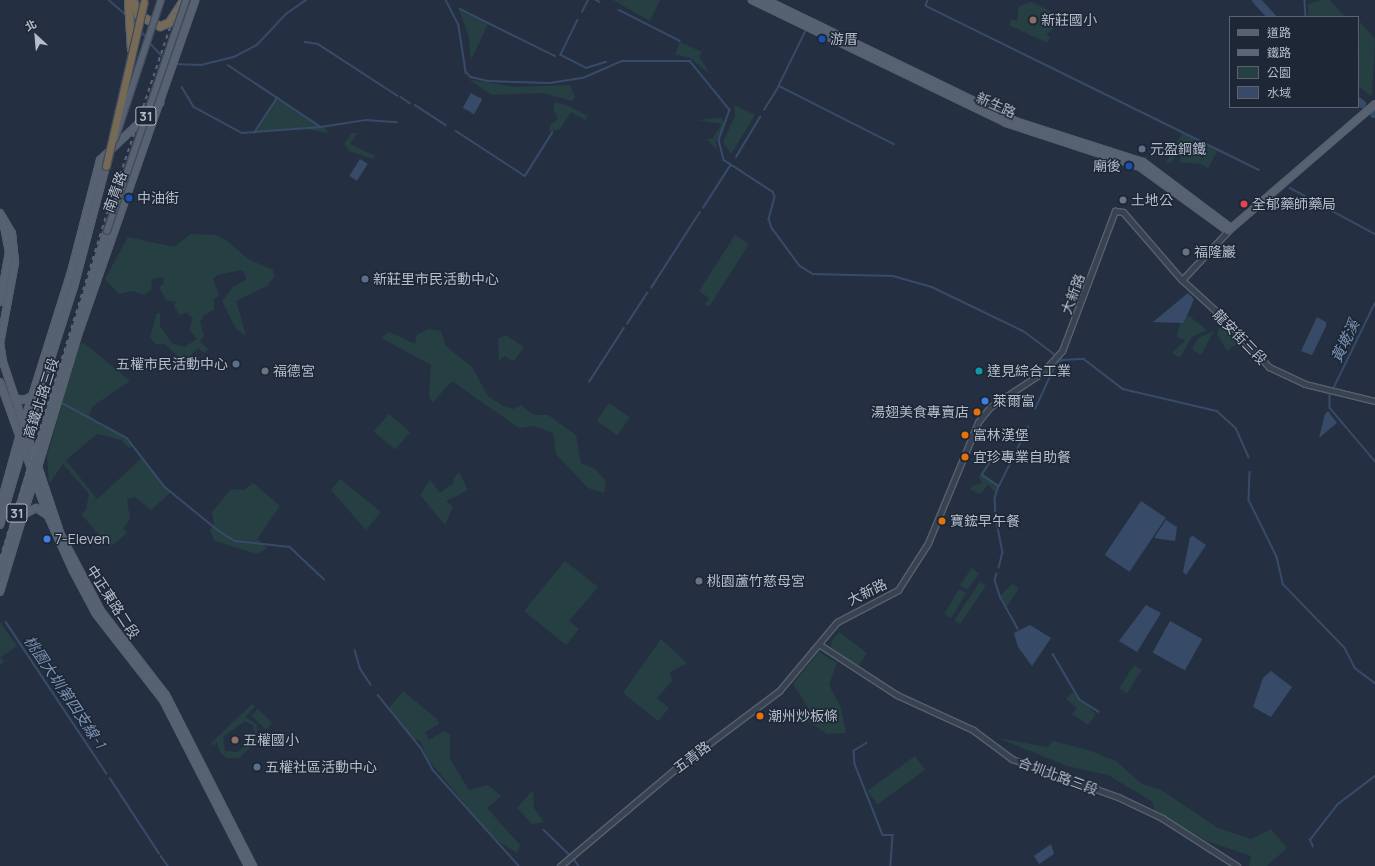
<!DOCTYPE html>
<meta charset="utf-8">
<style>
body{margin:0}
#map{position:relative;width:1375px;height:866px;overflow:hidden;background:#243041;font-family:Manrope,"Noto Sans TC",sans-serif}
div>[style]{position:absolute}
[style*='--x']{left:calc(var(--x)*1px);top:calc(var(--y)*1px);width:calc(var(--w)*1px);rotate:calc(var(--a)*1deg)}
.green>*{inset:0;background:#263f42;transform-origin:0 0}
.water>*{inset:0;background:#374b69;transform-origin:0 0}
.stream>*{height:1.5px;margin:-0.75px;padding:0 0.75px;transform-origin:0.75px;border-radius:0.75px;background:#374b69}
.river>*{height:8px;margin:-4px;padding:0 4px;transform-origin:4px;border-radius:4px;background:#374b69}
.roads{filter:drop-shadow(1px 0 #56606e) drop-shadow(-1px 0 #56606e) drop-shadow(0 1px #56606e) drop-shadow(0 -1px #56606e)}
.minor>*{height:5px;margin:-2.5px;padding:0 2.5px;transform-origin:2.5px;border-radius:2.5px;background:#384251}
.major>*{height:6px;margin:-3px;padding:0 3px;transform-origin:3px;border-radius:3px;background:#566171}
.highway>*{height:7px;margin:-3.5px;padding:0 3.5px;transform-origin:3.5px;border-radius:3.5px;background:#776a55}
.rail>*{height:1.5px;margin-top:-0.75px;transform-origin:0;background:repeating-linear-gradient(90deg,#5a6678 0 4px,transparent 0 8px)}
.bridges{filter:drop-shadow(1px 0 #424b5a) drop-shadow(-1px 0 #424b5a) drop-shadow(0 1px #424b5a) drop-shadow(0 -1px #424b5a)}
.major-bridge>*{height:6px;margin:-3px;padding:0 3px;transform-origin:3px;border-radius:3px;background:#566171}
.highway-bridge>*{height:7px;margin:-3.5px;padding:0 3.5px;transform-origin:3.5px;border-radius:3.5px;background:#776a55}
.dots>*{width:11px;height:11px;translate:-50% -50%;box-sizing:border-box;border:2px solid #1d2736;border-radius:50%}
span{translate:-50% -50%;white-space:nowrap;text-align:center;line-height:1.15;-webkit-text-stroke:3px #1d2736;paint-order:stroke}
.shield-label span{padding:1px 3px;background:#1d2736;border:1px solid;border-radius:3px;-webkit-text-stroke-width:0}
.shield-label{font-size:13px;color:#b5bdcb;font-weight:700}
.poi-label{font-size:14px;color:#b5bdcb}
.left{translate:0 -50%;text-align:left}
.right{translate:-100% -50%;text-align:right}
.street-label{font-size:14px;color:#b5bdcb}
.water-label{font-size:15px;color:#7b93b4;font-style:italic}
.legend{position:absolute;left:1229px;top:16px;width:130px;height:92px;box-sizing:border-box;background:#1d2736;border:1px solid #5a6372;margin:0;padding:5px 7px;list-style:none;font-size:12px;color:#b5bdcb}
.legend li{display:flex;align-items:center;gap:8px;height:20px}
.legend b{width:20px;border:1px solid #5a6372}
.north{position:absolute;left:16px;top:16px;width:40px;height:40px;-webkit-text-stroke:3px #1d2736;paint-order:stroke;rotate:334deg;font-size:11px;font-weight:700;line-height:16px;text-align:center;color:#b5bdcb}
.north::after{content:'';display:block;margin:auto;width:14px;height:18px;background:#b5bdcb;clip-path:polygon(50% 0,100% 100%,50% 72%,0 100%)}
</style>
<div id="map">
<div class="green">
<i style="clip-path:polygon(613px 0,660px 0,650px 21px)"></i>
<i style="clip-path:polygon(1322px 0,1330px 0,1345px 17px,1308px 17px,1308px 4px)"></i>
<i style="clip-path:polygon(1031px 2px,1050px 11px,1055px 19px,1054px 28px,1046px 35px,1050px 37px,1047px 43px,1009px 25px,1012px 19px,1017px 21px,1019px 6px)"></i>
<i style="clip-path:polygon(459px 10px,488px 24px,471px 60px,469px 37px)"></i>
<i style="clip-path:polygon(1360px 22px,1375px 39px,1372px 97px,1358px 86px)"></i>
<i style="clip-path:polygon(680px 42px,702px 52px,699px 57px,711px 75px,690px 58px,675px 54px)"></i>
<i style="clip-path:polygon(468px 79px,514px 87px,570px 85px,575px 97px,572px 101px,543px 93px,492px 95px)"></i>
<i style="clip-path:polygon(277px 99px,325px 128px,328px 133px,305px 129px,256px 132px)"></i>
<i style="clip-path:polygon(555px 102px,569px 106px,588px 116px,585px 120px,571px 112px,560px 129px,550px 132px,550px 125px,558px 119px,553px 109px)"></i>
<i style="clip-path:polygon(734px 105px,755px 115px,731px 154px,723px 142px,735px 116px)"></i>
<i style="clip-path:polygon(716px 118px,722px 118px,724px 125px,716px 141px,717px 150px,707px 139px,712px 139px,722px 124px,698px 120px)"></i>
<i style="clip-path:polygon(352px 133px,357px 133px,350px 144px,375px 156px,373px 159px,349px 151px,344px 144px)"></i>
<i style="clip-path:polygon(1182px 133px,1208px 146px,1199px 164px,1179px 162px,1182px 154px,1177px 152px,1172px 162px,1166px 163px)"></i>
<i style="left:1209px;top:146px;width:10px;height:20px;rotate:29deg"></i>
<i style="clip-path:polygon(191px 234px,216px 235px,226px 240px,248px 259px,273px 270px,274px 277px,267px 286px,236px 301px,246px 336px,236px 329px,222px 301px,233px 287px,246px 280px,245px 274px,242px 270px,217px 275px,213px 279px,219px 295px,214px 299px,214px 310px,204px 315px,200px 322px,204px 336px,200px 342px,208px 349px,205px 353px,198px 348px,184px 362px,165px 344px,155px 344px,150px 337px,157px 313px,160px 313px,160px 326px,172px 343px,184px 347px,197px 339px,189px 329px,193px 319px,187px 312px,180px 315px,174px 307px,176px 302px,166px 300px,159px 287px,164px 283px,163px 277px,152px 279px,151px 290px,144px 295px,133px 291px,119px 294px,105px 279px,128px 237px,174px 247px)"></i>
<i style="clip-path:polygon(735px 235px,749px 244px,709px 307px,705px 304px,709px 298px,699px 291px)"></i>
<i style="clip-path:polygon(1188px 315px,1207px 330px,1192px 337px,1180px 357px,1176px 356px,1172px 353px,1186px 340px,1177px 337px,1180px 323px,1185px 323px)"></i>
<i style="clip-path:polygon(1226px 325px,1240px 342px,1227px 351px,1217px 334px,1219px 328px)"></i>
<i style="clip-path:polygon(428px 329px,441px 331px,446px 346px,472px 367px,488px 396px,503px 406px,513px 409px,521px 405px,534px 415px,548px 415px,576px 435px,581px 463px,595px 469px,606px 481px,604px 493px,588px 488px,556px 454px,553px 433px,534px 426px,519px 428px,452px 381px,432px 403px,429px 395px,431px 365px,381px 338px,389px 332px,415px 344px,417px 335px)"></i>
<i style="clip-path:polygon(1214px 331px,1201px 355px,1192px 349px,1198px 338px)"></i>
<i style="clip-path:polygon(506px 335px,524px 347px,514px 361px,504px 356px,499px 362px,498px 339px)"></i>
<i style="clip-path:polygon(84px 343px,130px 381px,93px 406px,89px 414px,94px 420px,62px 402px,78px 345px)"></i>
<i style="left:609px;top:403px;width:25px;height:22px;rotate:34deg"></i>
<i style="clip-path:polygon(62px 404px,126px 438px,134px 446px,129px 448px,121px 440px,97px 434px,66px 460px,97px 499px,86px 509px,89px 494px,63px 464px,49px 484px,47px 455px)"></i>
<i style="left:389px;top:414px;width:28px;height:23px;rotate:41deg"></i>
<i style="clip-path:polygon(143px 457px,170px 493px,151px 510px,135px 497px,127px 499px,130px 519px,123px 528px,127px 533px,110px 547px,81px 514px)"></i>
<i style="clip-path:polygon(459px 472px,468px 490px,446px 501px,453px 507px,445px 525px,420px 495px,430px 480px,440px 493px,454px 483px,453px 479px)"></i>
<i style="clip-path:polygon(981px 472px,998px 486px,996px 494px,988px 484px,981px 494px,970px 490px,973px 485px,982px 483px,979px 477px)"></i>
<i style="clip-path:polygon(340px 479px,381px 512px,366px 530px,331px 490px)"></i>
<i style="clip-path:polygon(253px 483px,280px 506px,257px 539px,267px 548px,257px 554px,215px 541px,210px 531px,214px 523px,212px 512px,231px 489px,244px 490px)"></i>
<i style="clip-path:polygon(565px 561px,598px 587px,569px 621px,579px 629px,566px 645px,524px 611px)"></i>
<i style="left:972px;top:568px;width:9px;height:21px;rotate:36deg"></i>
<i style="left:980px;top:582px;width:7px;height:46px;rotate:34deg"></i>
<i style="clip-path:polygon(1012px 584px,1019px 588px,1006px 608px,1001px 595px)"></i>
<i style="left:959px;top:589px;width:8px;height:29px;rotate:30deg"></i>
<i style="clip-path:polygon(0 622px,17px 646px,1px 657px,4px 662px,0 665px)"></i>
<i style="clip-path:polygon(839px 632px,867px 653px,858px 667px,831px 648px,832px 640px)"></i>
<i style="clip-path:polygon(661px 639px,687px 663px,670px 672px,672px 681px,657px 698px,669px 708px,658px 721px,623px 693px)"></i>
<i style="clip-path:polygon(819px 652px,837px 663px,829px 685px,841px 708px,846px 733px,827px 734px,800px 716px,809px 709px,793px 684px)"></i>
<i style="left:1134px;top:665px;width:9px;height:28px;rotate:32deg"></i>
<i style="clip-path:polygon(403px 691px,437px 719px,439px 724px,425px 732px,429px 740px,444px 731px,450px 734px,450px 759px,469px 790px,488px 785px,501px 796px,487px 808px,520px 845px,517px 853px,493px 838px,427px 758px,421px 742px,411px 737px,389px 708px)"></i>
<i style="clip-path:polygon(1072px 692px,1096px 714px,1088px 725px,1072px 714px,1077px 708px,1066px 699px)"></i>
<i style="clip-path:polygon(evenodd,252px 704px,255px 707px,245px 717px,257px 725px,257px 741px,239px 758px,227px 758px,221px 754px,217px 742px,213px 746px,211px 743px,252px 704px,245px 721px,253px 725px,255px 736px,238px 752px,225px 751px,223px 737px,245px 721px)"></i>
<i style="left:258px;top:709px;width:20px;height:9px;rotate:45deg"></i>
<i style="clip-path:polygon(998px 738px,1047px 747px,1053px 741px,1088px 750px,1116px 761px,1142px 784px,1161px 790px,1218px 828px,1251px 839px,1271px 829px,1287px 848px,1267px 866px,1249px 866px,1251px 856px,1207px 841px,1154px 811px,1153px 802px,1108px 775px,1067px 766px)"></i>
<i style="left:915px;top:756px;width:17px;height:59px;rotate:54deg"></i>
<i style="clip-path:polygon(533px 790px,534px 808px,544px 822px,532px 824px,517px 808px)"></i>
</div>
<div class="water">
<i style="left:471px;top:93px;width:13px;height:17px;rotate:29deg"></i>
<i style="left:360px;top:159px;width:9px;height:20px;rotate:32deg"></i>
<i style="clip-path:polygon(1188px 293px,1194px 299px,1184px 323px,1153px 322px)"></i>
<i style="clip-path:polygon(1317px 317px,1326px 322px,1326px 326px,1312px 355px,1301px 351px)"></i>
<i style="clip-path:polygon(1328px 411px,1337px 423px,1319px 438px,1325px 414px)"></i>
<i style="left:1141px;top:501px;width:30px;height:65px;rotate:34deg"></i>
<i style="clip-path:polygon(1166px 520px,1177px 527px,1175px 541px,1154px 538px)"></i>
<i style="clip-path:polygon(1193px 536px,1206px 545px,1186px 575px,1183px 572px,1190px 537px)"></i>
<i style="clip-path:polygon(1146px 605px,1161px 613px,1137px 652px,1119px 641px)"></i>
<i style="left:1170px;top:621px;width:37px;height:36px;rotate:29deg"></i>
<i style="clip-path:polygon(1030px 625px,1051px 638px,1032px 666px,1018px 647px,1014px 633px)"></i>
<i style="clip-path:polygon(1271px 671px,1292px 687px,1271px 717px,1253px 707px,1263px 678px)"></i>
<i style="clip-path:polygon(1051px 844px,1054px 854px,1039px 864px,1034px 856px)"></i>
</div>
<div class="stream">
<i style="--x:109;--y:0;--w:23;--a:41"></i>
<i style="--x:446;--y:0;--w:29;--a:63"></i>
<i style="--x:459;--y:26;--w:47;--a:81.3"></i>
<i style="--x:466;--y:72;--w:7;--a:45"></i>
<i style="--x:471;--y:77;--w:17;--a:13"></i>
<i style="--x:488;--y:81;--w:62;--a:1.8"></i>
<i style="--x:550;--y:83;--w:33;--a:-9"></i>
<i style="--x:583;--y:78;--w:43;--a:-23.6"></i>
<i style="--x:622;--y:61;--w:68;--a:0"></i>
<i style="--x:690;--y:61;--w:63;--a:50.8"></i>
<i style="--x:730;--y:110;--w:32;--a:110"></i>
<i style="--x:719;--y:140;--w:21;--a:76"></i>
<i style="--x:724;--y:160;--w:59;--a:33.1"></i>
<i style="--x:773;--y:192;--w:5;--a:68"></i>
<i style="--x:775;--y:197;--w:23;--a:105"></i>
<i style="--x:769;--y:219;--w:9;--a:72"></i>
<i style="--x:772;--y:228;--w:47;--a:53.6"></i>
<i style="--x:800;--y:266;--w:15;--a:32"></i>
<i style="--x:813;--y:274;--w:80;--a:1.4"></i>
<i style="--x:893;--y:276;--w:41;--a:15.8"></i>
<i style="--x:932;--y:287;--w:103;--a:25.8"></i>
<i style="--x:1025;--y:332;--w:46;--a:37.1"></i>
<i style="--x:1062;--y:360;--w:22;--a:-3"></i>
<i style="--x:1084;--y:359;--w:49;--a:37.6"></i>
<i style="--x:1123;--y:389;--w:97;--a:13.2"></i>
<i style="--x:1217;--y:411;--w:25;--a:42"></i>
<i style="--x:1236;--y:428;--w:32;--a:66"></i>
<i style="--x:596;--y:0;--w:4;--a:27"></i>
<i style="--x:928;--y:0;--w:6;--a:108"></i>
<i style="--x:926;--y:6;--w:371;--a:26.2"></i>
<i style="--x:1305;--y:0;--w:17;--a:87"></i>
<i style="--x:460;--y:9;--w:106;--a:26.3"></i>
<i style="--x:619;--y:10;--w:68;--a:26.9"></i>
<i style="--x:582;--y:12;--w:13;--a:-63"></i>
<i style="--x:578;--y:20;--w:39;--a:116"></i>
<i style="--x:561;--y:55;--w:28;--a:27"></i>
<i style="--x:586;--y:68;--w:21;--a:-17"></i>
<i style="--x:141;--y:31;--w:8;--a:50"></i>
<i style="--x:806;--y:31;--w:61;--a:116.1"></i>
<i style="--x:779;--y:86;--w:129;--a:26.8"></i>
<i style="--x:149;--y:42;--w:22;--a:47"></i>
<i style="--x:305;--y:42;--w:13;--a:9"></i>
<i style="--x:318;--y:44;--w:95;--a:33"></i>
<i style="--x:174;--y:64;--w:27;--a:2"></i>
<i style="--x:201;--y:65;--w:36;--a:-14"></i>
<i style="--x:236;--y:56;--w:24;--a:-28"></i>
<i style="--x:257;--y:45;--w:42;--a:-46.9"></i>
<i style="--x:286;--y:14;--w:24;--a:-35"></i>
<i style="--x:228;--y:65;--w:112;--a:33.7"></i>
<i style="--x:321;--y:127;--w:46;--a:-8.8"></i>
<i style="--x:366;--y:120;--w:31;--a:4"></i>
<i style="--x:182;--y:87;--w:23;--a:59"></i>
<i style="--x:194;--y:107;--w:55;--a:28.4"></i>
<i style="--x:242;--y:133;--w:79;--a:-4.3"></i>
<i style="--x:401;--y:97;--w:11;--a:34"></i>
<i style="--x:415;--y:105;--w:37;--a:33"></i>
<i style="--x:764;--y:110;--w:28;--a:-58"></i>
<i style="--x:456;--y:131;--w:82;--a:33.1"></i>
<i style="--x:525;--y:176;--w:51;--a:-57.9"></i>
<i style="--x:254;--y:133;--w:42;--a:-56.7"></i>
<i style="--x:736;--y:157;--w:47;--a:-59"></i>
<i style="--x:1290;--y:188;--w:17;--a:28"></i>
<i style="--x:1308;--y:198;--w:76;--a:28.2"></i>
<i style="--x:703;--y:208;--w:50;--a:-57.3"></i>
<i style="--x:651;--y:288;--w:90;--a:-57.2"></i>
<i style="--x:627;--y:324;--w:37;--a:-57"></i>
<i style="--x:589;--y:382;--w:64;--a:-57.1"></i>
<i style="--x:1334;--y:387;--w:93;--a:-64"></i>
<i style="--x:1330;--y:395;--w:13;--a:90"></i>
<i style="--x:1330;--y:408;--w:70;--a:49.7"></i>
<i style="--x:62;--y:403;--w:74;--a:28.3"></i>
<i style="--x:127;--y:438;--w:62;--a:52.2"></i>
<i style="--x:165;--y:487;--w:70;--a:39.2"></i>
<i style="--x:219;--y:531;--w:19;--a:32"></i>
<i style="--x:235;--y:541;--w:55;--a:6.2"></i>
<i style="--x:290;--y:547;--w:47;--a:43.3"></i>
<i style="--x:1035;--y:409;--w:43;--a:-65.2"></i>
<i style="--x:1053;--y:370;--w:13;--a:-48"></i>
<i style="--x:997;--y:452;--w:27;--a:123"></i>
<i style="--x:982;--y:475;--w:20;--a:33"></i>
<i style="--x:999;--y:486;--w:13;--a:108"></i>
<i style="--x:995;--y:498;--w:19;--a:87"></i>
<i style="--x:996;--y:517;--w:36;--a:79"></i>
<i style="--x:1003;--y:552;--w:16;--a:104"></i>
<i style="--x:1250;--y:472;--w:28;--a:92"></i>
<i style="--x:1249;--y:500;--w:64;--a:63.8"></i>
<i style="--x:1277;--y:557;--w:28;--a:77"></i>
<i style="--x:1283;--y:584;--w:89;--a:45.9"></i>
<i style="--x:1345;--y:648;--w:22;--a:63"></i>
<i style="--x:1355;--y:668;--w:25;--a:37"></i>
<i style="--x:999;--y:486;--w:66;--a:-63.8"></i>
<i style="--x:997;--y:574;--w:6;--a:108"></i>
<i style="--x:995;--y:580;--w:19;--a:72"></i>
<i style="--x:1001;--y:598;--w:35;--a:61"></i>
<i style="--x:6;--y:622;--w:182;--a:56.4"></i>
<i style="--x:355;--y:650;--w:19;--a:74"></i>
<i style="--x:360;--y:668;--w:20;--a:57"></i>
<i style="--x:1053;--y:654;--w:53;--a:59.6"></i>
<i style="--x:1080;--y:700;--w:22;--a:32"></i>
<i style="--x:378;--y:695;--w:68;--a:50.9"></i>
<i style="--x:421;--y:748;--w:25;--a:61"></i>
<i style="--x:433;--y:770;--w:129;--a:48.1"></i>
<i style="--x:867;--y:743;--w:15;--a:148"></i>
<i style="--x:854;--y:751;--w:13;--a:86"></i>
<i style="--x:855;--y:764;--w:76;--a:68.5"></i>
<i style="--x:883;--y:835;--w:10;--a:0"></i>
<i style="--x:893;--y:835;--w:31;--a:94"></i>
<i style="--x:110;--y:778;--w:90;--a:56.8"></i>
<i style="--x:544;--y:830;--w:36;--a:44"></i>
<i style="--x:1313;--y:847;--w:8;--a:-113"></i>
<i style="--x:1310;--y:840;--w:46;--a:-52.1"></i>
<i style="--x:1338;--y:804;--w:46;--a:-37.1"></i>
<i style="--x:161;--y:856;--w:12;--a:55"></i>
<i style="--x:573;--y:858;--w:10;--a:53"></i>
</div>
<div class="river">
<i style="--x:1256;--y:0;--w:23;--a:47"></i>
<i style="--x:1358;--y:101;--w:5;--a:37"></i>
<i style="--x:1374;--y:114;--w:1;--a:0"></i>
</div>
<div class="roads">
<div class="minor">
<i style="--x:1182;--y:280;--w:67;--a:-46.8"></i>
<i style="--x:820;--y:645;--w:92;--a:33"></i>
<i style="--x:897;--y:695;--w:84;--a:24.7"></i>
<i style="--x:973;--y:730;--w:49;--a:36.6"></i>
<i style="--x:1012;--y:759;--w:113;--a:19.7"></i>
<i style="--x:1118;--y:797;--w:49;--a:25.5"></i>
<i style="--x:1162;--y:818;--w:89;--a:32.6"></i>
<i style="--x:560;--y:866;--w:150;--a:-40.1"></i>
<i style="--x:675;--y:769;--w:130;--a:-36.9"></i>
<i style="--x:779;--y:691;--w:90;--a:-50"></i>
<i style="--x:837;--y:622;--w:69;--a:-27.7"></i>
<i style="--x:898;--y:590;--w:56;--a:-57.4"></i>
<i style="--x:928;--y:543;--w:131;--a:-67.5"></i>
<i style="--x:978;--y:422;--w:19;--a:-51"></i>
<i style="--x:990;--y:407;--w:64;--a:-33.4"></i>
<i style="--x:1043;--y:372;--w:28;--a:-48"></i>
<i style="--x:1062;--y:351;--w:150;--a:-69.3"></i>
<i style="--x:1115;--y:211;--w:8;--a:7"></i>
<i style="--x:1123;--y:212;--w:90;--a:49.1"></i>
<i style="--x:1182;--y:280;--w:62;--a:42.4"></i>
<i style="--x:1228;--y:322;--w:61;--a:47.7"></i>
<i style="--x:1269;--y:367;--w:40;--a:25"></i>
<i style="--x:1305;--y:384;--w:72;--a:13.7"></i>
</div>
<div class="major">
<i style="--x:752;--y:0;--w:282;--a:25.8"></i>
<i style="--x:1006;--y:123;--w:141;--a:18.2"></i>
<i style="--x:1140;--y:167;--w:109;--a:36"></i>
<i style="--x:1228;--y:231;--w:194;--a:-40.8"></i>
<i style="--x:766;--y:0;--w:277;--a:25.9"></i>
<i style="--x:1015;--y:121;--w:134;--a:17.8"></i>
<i style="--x:1143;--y:162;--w:110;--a:36.9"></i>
<i style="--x:0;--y:213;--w:23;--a:59"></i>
<i style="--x:12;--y:233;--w:30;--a:84"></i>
<i style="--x:15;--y:263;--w:81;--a:100.6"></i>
<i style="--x:0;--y:343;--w:19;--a:81"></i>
<i style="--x:3;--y:362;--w:182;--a:71.5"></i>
<i style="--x:61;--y:535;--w:86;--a:62.2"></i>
<i style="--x:101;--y:611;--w:106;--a:52.3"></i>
<i style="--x:166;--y:695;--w:192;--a:63"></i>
<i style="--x:0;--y:302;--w:51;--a:-79.8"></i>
<i style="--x:9;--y:252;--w:31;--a:-101"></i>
<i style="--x:0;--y:382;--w:142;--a:70.3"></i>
<i style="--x:48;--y:516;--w:58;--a:65.6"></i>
<i style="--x:72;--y:569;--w:51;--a:61.9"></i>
<i style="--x:96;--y:614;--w:109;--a:52.1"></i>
<i style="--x:163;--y:700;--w:186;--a:62.9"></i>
<i style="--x:14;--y:398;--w:10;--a:11"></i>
<i style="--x:24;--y:400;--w:9;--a:-27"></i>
<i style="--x:23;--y:425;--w:160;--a:-72.6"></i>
<i style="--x:71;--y:272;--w:116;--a:-75.5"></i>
<i style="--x:100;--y:160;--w:83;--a:-43.5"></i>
<i style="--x:27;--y:433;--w:153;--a:-72.2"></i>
<i style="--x:74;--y:287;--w:125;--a:-75.2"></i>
<i style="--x:36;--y:456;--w:236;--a:-72.5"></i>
<i style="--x:0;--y:506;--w:75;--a:-74.5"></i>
<i style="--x:23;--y:515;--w:15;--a:-28"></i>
<i style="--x:36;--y:508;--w:13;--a:32"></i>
<i style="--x:0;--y:525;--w:84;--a:-73.5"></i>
<i style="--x:0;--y:572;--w:111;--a:-73.2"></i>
<i style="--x:0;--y:592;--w:269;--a:-73.1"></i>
<i style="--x:78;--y:335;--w:355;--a:-70.7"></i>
</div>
<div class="highway">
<i style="--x:128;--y:0;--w:49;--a:86.5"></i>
<i style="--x:133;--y:0;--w:15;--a:74"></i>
<i style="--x:137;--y:14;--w:26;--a:28"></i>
<i style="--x:160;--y:26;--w:10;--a:-24"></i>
<i style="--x:169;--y:22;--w:24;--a:-57"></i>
</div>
</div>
<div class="rail">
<i style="--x:0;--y:558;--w:361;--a:-72.8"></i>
<i style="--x:107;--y:213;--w:225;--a:-71.3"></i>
</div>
<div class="bridges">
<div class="major-bridge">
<i style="--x:115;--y:139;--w:146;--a:-71.7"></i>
<i style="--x:107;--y:231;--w:244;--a:-71.1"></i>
</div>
<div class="highway-bridge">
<i style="--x:106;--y:166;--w:168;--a:-77"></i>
</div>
</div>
<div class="dots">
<i style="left:1033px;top:20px;background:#8d6e63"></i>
<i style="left:822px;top:39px;background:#1a4fb4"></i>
<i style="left:1142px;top:149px;background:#5c6f8a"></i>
<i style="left:1129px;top:166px;background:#1a4fb4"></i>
<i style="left:129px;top:198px;background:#1a4fb4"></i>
<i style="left:1123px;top:200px;background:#6b7280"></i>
<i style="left:1244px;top:204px;background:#e0444e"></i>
<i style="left:1186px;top:252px;background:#6b7280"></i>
<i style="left:365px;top:279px;background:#5c6f8a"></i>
<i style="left:236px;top:364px;background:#5c6f8a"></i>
<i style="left:265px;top:371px;background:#6b7280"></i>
<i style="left:979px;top:371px;background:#0f9aa8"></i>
<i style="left:985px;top:401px;background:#3f7fe0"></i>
<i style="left:977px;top:412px;background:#e8710a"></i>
<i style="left:965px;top:435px;background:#e8710a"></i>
<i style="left:965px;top:457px;background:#e8710a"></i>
<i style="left:942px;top:521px;background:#e8710a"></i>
<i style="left:47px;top:539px;background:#3f7fe0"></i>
<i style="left:699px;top:581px;background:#6b7280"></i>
<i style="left:760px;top:716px;background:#e8710a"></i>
<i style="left:235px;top:740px;background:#8d6e63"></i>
<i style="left:257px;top:767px;background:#5c6f8a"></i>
</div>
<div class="shield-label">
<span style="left:146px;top:116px">31</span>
<span style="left:17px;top:513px">31</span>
</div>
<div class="poi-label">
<span class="left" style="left:1041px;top:20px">新莊國小</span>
<span class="left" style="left:830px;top:39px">游厝</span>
<span class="left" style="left:1150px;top:149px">元盈鋼鐵</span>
<span class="right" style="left:1121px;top:166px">廟後</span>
<span class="left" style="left:137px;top:198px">中油街</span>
<span class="left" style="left:1131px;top:200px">土地公</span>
<span class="left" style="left:1252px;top:204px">全郁藥師藥局</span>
<span class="left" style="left:1194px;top:252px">福隆巖</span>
<span class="left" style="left:373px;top:279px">新莊里市民活動中心</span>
<span class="right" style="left:228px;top:364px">五權市民活動中心</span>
<span class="left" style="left:273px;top:371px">福德宮</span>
<span class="left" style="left:987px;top:371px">達見綜合工業</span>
<span class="left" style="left:993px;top:401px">萊爾富</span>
<span class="right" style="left:969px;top:412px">湯翅美食專賣店</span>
<span class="left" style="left:973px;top:435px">富林漢堡</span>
<span class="left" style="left:973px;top:457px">宜珍專業自助餐</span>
<span class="left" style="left:950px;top:521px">寶鋐早午餐</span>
<span class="left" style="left:55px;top:539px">7-Eleven</span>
<span class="left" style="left:707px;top:581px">桃園蘆竹慈母宮</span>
<span class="left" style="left:768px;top:716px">潮州炒板條</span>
<span class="left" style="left:243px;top:740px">五權國小</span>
<span class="left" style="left:265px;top:767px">五權社區活動中心</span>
</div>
<div class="street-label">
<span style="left:996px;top:105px;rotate:24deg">新生路</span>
<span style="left:115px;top:192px;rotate:-70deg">南青路</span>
<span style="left:1073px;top:294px;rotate:-70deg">大新路</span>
<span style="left:1240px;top:337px;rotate:46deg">龍安街三段</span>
<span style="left:41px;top:398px;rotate:-72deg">高鐵北路三段</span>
<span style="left:867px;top:592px;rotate:-26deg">大新路</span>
<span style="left:113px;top:602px;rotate:57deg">中正東路二段</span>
<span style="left:692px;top:757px;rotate:-37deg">五青路</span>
<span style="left:1058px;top:776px;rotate:20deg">合圳北路三段</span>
</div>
<div class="water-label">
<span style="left:1345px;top:341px;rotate:-64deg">黃墘溪</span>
<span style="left:65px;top:692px;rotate:56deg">桃園大圳第四支線-1</span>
</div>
<ul class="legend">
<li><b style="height:5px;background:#566171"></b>道路</li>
<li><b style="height:5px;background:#5a6678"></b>鐵路</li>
<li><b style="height:11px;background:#263f42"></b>公園</li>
<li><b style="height:11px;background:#374b69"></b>水域</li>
</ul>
<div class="north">北</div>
</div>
